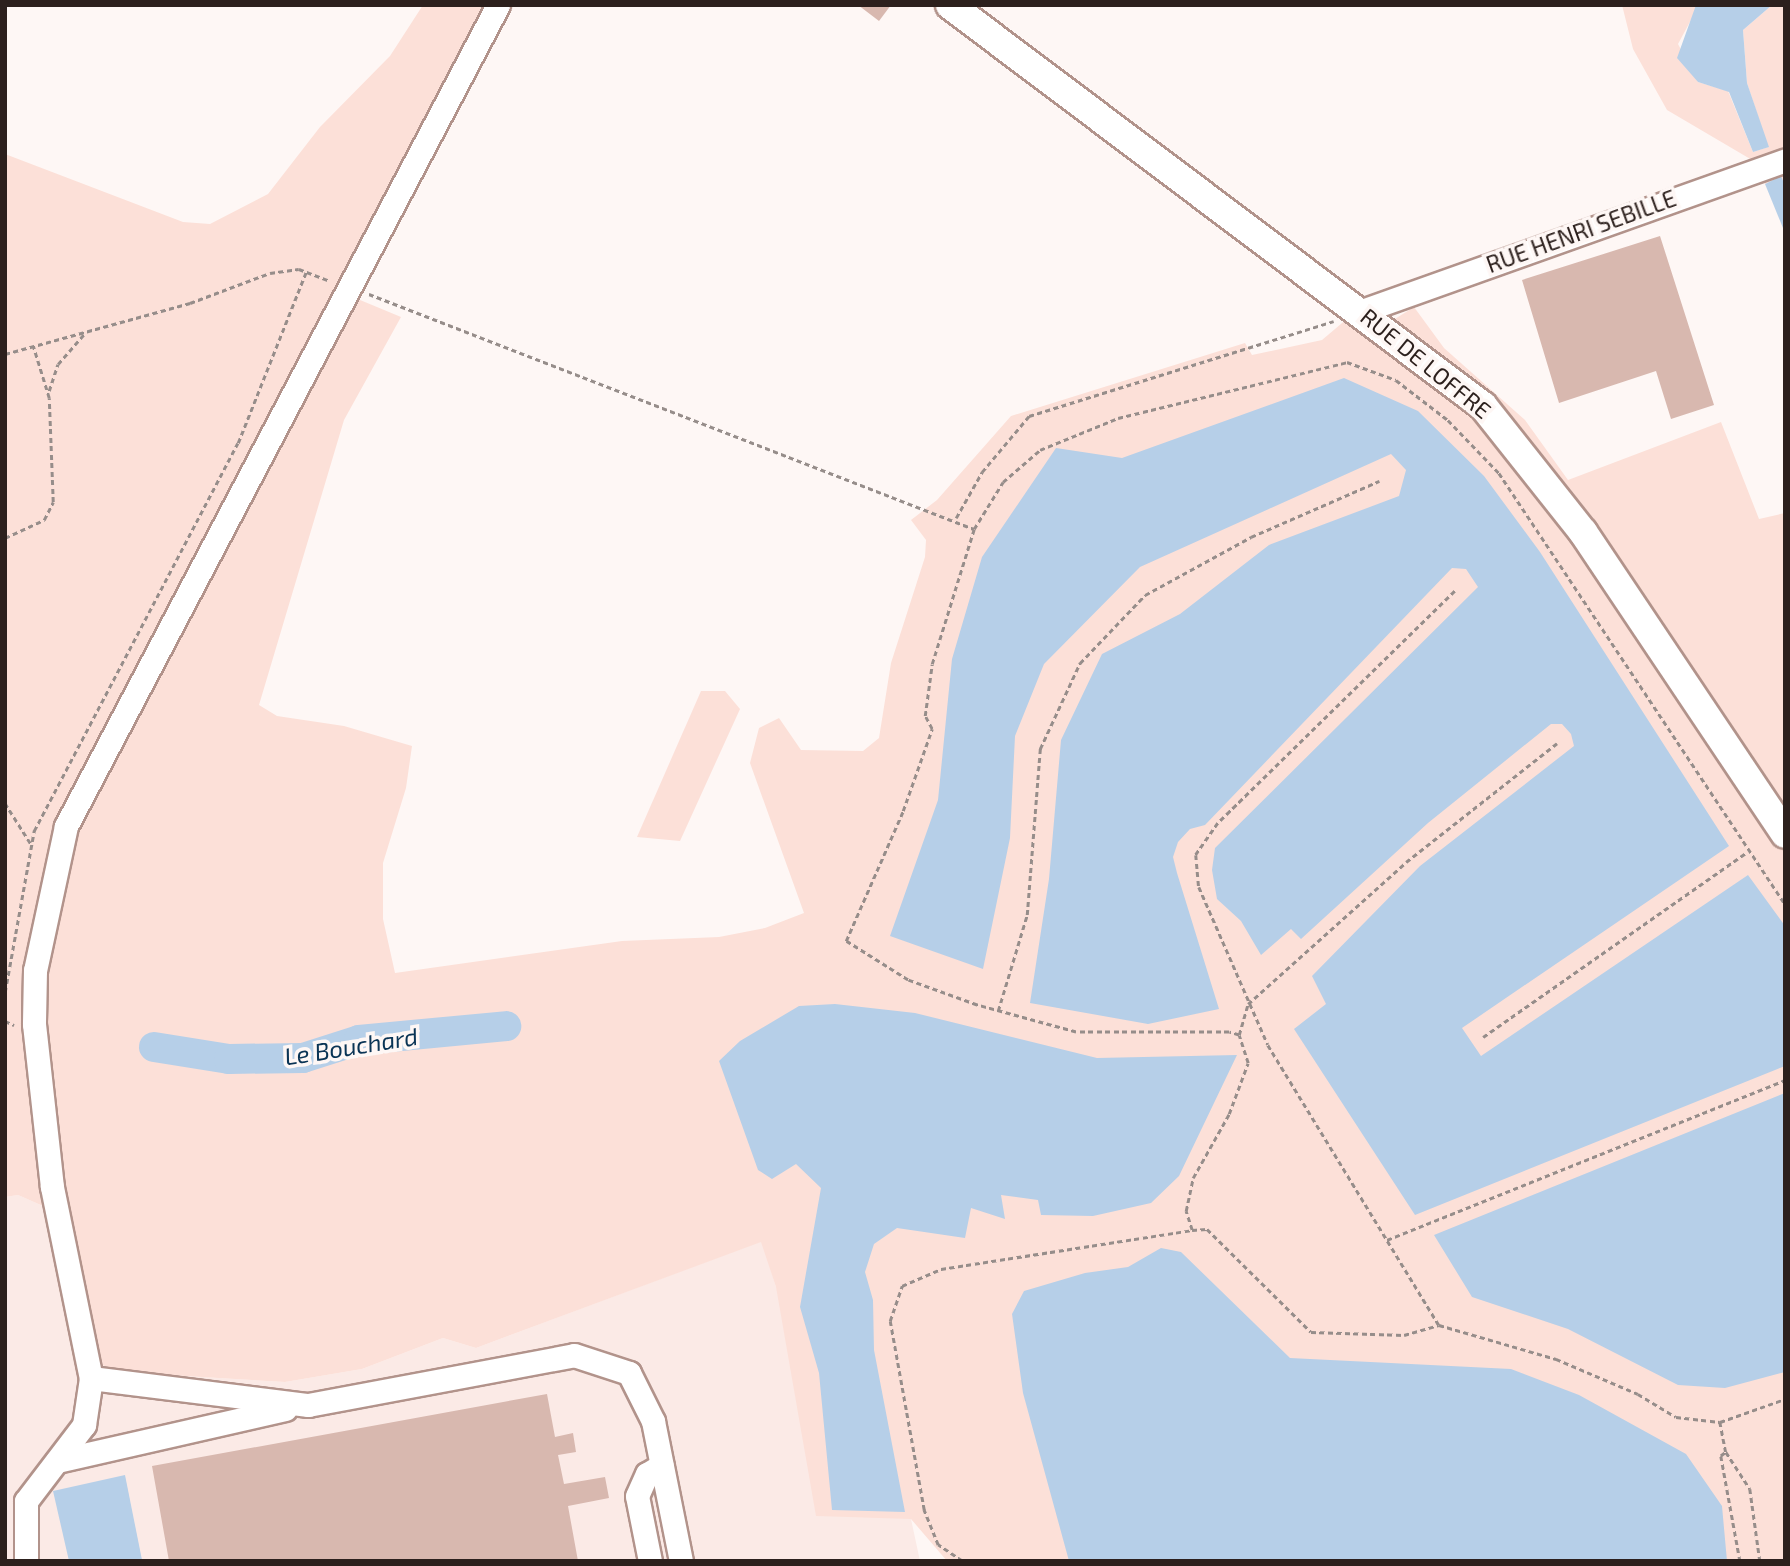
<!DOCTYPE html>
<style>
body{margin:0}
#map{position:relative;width:1790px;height:1566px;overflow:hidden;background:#fef7f5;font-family:"Exo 2",sans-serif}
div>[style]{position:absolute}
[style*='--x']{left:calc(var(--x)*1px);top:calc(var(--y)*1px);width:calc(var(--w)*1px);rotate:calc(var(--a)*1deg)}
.built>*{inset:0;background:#fbeae6}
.green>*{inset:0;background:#fce0d8}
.water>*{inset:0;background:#b6cfe8}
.river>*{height:30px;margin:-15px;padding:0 15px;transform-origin:15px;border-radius:15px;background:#b6cfe8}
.building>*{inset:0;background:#d8b8af}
.path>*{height:2.5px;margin-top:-1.25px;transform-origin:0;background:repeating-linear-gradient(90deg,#968d8a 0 5px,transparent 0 8.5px)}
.roads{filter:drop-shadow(2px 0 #b2938b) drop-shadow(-2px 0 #b2938b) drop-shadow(0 2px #b2938b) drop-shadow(0 -2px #b2938b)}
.minor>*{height:23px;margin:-11.5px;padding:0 11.5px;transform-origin:11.5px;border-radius:11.5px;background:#fff}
.major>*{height:28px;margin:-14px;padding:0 14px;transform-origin:14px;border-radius:14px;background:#fff}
span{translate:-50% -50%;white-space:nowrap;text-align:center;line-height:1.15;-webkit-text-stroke:7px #fef7f5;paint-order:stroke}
.street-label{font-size:23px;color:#2c201d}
.water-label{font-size:24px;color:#0a3455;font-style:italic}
.frame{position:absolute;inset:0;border:7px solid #2c201d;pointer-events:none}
</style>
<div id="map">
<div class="built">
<i style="clip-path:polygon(18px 1195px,43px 1206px,76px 1353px,118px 1372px,285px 1382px,362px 1369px,443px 1338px,476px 1348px,762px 1241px,776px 1287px,911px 1519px,920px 1561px,5px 1561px,5px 1197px)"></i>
</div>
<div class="green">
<i style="clip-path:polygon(423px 5px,489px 5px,336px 290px,401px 317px,344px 420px,259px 705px,277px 716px,344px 726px,412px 746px,406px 788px,383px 863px,383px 919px,395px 973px,622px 941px,719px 937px,765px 928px,804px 913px,750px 763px,759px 728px,779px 718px,801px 750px,863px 751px,879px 738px,891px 663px,925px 557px,926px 540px,911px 520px,937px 500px,1011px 416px,1245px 343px,1252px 355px,1322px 340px,1348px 318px,1371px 334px,1414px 307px,1444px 348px,1525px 420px,1568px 480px,1721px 422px,1759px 519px,1785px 513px,1785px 1561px,947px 1561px,911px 1519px,816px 1516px,776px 1287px,761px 1242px,476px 1348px,443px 1338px,362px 1369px,285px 1382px,118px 1372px,76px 1353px,43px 1206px,18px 1195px,5px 1197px,5px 154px,183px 222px,210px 224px,268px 194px,320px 127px,390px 56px)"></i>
<i style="clip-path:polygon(1622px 5px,1698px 7px,1678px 44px,1698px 82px,1728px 91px,1753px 152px,1768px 147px,1747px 83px,1743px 30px,1772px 5px,1785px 5px,1785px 185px,1781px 177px,1765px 184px,1752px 160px,1667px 110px,1633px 49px)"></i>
<i style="clip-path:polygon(701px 691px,725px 691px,740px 709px,680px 841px,637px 837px)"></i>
</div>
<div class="water">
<i style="clip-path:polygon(1696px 5px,1772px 5px,1743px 30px,1747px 83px,1769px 147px,1753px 152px,1729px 92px,1698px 82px,1677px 58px)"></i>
<i style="clip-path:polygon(1781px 176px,1785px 185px,1785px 233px,1765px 184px)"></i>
<i style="clip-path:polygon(1344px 378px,1418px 411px,1484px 476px,1540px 552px,1729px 846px,1462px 1028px,1481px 1056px,1748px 875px,1785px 926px,1785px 1066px,1415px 1215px,1294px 1029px,1326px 1004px,1312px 976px,1420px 866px,1574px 746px,1571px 734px,1562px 724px,1551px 724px,1428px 823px,1301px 939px,1291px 929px,1261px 955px,1241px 921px,1217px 899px,1212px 870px,1215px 848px,1478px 587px,1466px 569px,1452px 568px,1205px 825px,1190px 829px,1178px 842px,1173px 857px,1177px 873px,1219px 1009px,1148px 1024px,1030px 1003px,1049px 879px,1061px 740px,1102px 654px,1180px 614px,1269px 545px,1399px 496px,1406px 470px,1391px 454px,1140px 567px,1044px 664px,1015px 736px,1010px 838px,983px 969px,890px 936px,938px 800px,952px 659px,982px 557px,1056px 448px,1122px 458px)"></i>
<i style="clip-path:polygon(835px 1004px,915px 1013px,1097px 1058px,1237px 1055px,1179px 1176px,1151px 1203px,1093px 1216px,1041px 1215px,1038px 1200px,1001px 1195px,1005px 1219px,971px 1208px,965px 1238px,897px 1228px,874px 1244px,865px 1272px,873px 1300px,874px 1350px,905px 1512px,832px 1510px,819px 1373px,800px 1307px,821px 1188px,796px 1164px,772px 1179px,758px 1170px,719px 1061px,740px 1041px,799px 1006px)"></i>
<i style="clip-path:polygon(1785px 1093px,1785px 1372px,1725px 1388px,1678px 1385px,1568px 1329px,1472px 1297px,1434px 1235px)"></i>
<i style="clip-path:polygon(1161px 1248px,1181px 1252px,1290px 1358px,1511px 1369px,1579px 1395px,1686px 1454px,1722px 1506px,1727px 1561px,1069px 1561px,1023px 1393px,1012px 1314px,1024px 1291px,1085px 1273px,1128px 1267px)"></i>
<i style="clip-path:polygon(125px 1475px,142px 1560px,69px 1561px,53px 1491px)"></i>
</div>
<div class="river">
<i style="--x:154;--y:1047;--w:76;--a:9.1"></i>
<i style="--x:229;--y:1059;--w:74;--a:-0.8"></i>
<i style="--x:303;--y:1058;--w:59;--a:-17.8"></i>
<i style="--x:359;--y:1040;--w:148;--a:-5.4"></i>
</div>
<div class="building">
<i style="clip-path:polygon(858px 5px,891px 5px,879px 21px)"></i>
<i style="clip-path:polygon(1660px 236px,1714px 405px,1671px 419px,1656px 371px,1559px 403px,1522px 280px)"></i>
<i style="clip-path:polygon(547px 1394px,555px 1437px,573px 1433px,576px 1452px,558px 1455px,564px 1484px,605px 1477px,609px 1498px,568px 1506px,578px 1561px,169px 1561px,152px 1466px)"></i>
</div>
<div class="path">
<i style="--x:369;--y:294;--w:649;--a:21.23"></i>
<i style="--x:5;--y:354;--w:192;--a:-15.4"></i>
<i style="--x:190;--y:303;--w:85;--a:-20.6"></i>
<i style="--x:270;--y:273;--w:29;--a:-8"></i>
<i style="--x:299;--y:269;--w:33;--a:21"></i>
<i style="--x:49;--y:391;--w:28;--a:-72"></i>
<i style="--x:58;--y:364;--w:41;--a:-48.9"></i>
<i style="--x:956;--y:518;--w:53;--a:-60.5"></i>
<i style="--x:982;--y:472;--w:73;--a:-50"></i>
<i style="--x:1029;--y:416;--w:319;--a:-17.3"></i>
<i style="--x:5;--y:538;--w:43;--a:-24.8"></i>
<i style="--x:44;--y:520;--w:20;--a:-63"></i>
<i style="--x:53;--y:502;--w:104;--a:-92.2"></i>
<i style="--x:49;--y:398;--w:54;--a:-107.1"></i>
<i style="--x:1455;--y:591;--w:332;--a:135.6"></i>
<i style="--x:1218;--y:823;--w:39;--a:125"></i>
<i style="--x:1196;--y:855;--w:32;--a:85"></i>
<i style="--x:1199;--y:887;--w:172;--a:66.4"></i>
<i style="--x:1268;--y:1045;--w:328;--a:58.6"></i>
<i style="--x:1439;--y:1325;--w:122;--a:16.2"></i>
<i style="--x:1556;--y:1359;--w:89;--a:23.1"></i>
<i style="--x:1638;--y:1394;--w:44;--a:31.2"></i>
<i style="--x:1676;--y:1417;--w:44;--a:6.5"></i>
<i style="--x:1720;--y:1422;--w:69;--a:-19.5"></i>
<i style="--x:5;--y:803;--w:49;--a:57.6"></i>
<i style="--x:5;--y:992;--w:164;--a:-79.8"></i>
<i style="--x:34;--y:831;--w:438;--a:-62.3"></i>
<i style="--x:238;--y:443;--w:184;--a:-68.3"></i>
<i style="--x:998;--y:1011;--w:100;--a:-73.2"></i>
<i style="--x:1027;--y:915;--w:167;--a:-85.5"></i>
<i style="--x:1040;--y:749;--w:95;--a:-65.1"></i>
<i style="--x:1080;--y:663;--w:94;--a:-46.3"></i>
<i style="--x:1145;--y:595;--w:121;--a:-28.7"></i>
<i style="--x:1251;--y:537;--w:140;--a:-23.6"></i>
<i style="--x:5;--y:1021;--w:10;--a:24"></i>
<i style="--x:1239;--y:1035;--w:32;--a:-74"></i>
<i style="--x:1248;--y:1004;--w:212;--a:-41.9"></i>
<i style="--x:1406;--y:862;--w:192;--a:-38.2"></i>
<i style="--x:1483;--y:1037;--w:322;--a:-35"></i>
<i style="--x:1192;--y:1230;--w:15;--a:-4"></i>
<i style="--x:1207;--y:1229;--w:146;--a:44.7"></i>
<i style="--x:1311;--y:1332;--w:93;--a:1.8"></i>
<i style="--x:1404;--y:1335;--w:36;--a:-16"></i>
<i style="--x:1387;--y:1240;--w:429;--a:-21.9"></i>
<i style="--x:1720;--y:1422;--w:31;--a:79"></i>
<i style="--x:1726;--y:1452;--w:44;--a:57"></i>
<i style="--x:1750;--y:1489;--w:73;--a:82.1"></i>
<i style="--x:1725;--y:1453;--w:5;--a:143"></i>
<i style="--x:1721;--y:1456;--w:107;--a:79.7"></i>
<i style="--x:962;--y:1561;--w:29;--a:-146"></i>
<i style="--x:938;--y:1545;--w:38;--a:-112"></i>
<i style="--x:924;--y:1510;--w:192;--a:-100.2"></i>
<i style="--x:890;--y:1321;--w:37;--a:-71"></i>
<i style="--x:902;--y:1286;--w:43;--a:-23.6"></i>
<i style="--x:941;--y:1269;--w:254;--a:-8.8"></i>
<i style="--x:1192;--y:1230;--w:20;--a:-108"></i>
<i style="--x:1186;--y:1211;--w:34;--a:-78"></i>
<i style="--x:1193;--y:1178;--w:73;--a:-60.6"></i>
<i style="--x:1229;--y:1114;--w:54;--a:-69.6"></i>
<i style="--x:1248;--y:1063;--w:29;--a:-108"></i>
<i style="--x:1239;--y:1035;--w:10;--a:-163"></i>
<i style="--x:1229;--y:1032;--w:153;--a:180"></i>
<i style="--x:1076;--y:1032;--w:103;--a:-164.7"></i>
<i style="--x:977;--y:1005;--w:73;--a:-160.1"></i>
<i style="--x:908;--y:980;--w:73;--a:-147.8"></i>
<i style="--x:846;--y:941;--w:142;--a:-66.3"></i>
<i style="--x:903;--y:811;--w:87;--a:-70.5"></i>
<i style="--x:932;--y:729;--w:15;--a:-118"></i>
<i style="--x:925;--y:716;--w:52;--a:-82.3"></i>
<i style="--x:932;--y:664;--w:141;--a:-72.7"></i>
<i style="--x:974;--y:529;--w:55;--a:-58.3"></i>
<i style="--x:1003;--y:482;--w:49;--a:-40.9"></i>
<i style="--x:1040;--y:450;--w:84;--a:-22.3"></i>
<i style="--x:1118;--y:418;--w:236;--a:-13.7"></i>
<i style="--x:1347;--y:362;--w:52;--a:20.2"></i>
<i style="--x:1396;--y:380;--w:66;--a:37.6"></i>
<i style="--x:1448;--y:420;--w:74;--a:46.1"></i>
<i style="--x:1499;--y:473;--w:517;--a:56.43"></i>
</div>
<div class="roads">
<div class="minor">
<i style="--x:498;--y:5;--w:928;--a:117.75"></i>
<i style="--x:66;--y:826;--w:147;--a:102.1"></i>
<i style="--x:35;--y:970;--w:54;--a:91.1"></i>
<i style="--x:34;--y:1024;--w:164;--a:83.7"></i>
<i style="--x:52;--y:1187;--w:195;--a:78.5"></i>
<i style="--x:91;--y:1378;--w:219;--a:7.1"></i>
<i style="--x:308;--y:1405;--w:271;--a:-10.6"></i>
<i style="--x:574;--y:1355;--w:58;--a:18.1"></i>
<i style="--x:629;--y:1373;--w:54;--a:63.4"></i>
<i style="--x:653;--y:1421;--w:143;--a:78.7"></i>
<i style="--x:1362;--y:311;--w:449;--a:-19.6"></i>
<i style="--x:57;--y:1461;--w:234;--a:-12.8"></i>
<i style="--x:26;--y:1561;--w:60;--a:-90"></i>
<i style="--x:26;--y:1501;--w:96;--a:-52.7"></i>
<i style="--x:84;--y:1425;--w:48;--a:-81.5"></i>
<i style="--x:650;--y:1561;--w:66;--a:-101.3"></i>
<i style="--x:637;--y:1496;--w:24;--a:-66"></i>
<i style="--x:647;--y:1474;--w:17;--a:-31"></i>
</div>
<div class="major">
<i style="--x:950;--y:5;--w:667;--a:36.96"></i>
<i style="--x:1483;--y:406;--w:161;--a:51.6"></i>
<i style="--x:1583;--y:532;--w:363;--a:56.2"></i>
</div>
</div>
<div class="street-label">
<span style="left:1581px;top:231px;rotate:-20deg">RUE HENRI SEBILLE</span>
<span style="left:1426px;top:363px;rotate:39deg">RUE DE LOFFRE</span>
</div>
<div class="water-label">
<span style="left:351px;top:1046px;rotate:-9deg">Le Bouchard</span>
</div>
<div class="frame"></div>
</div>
